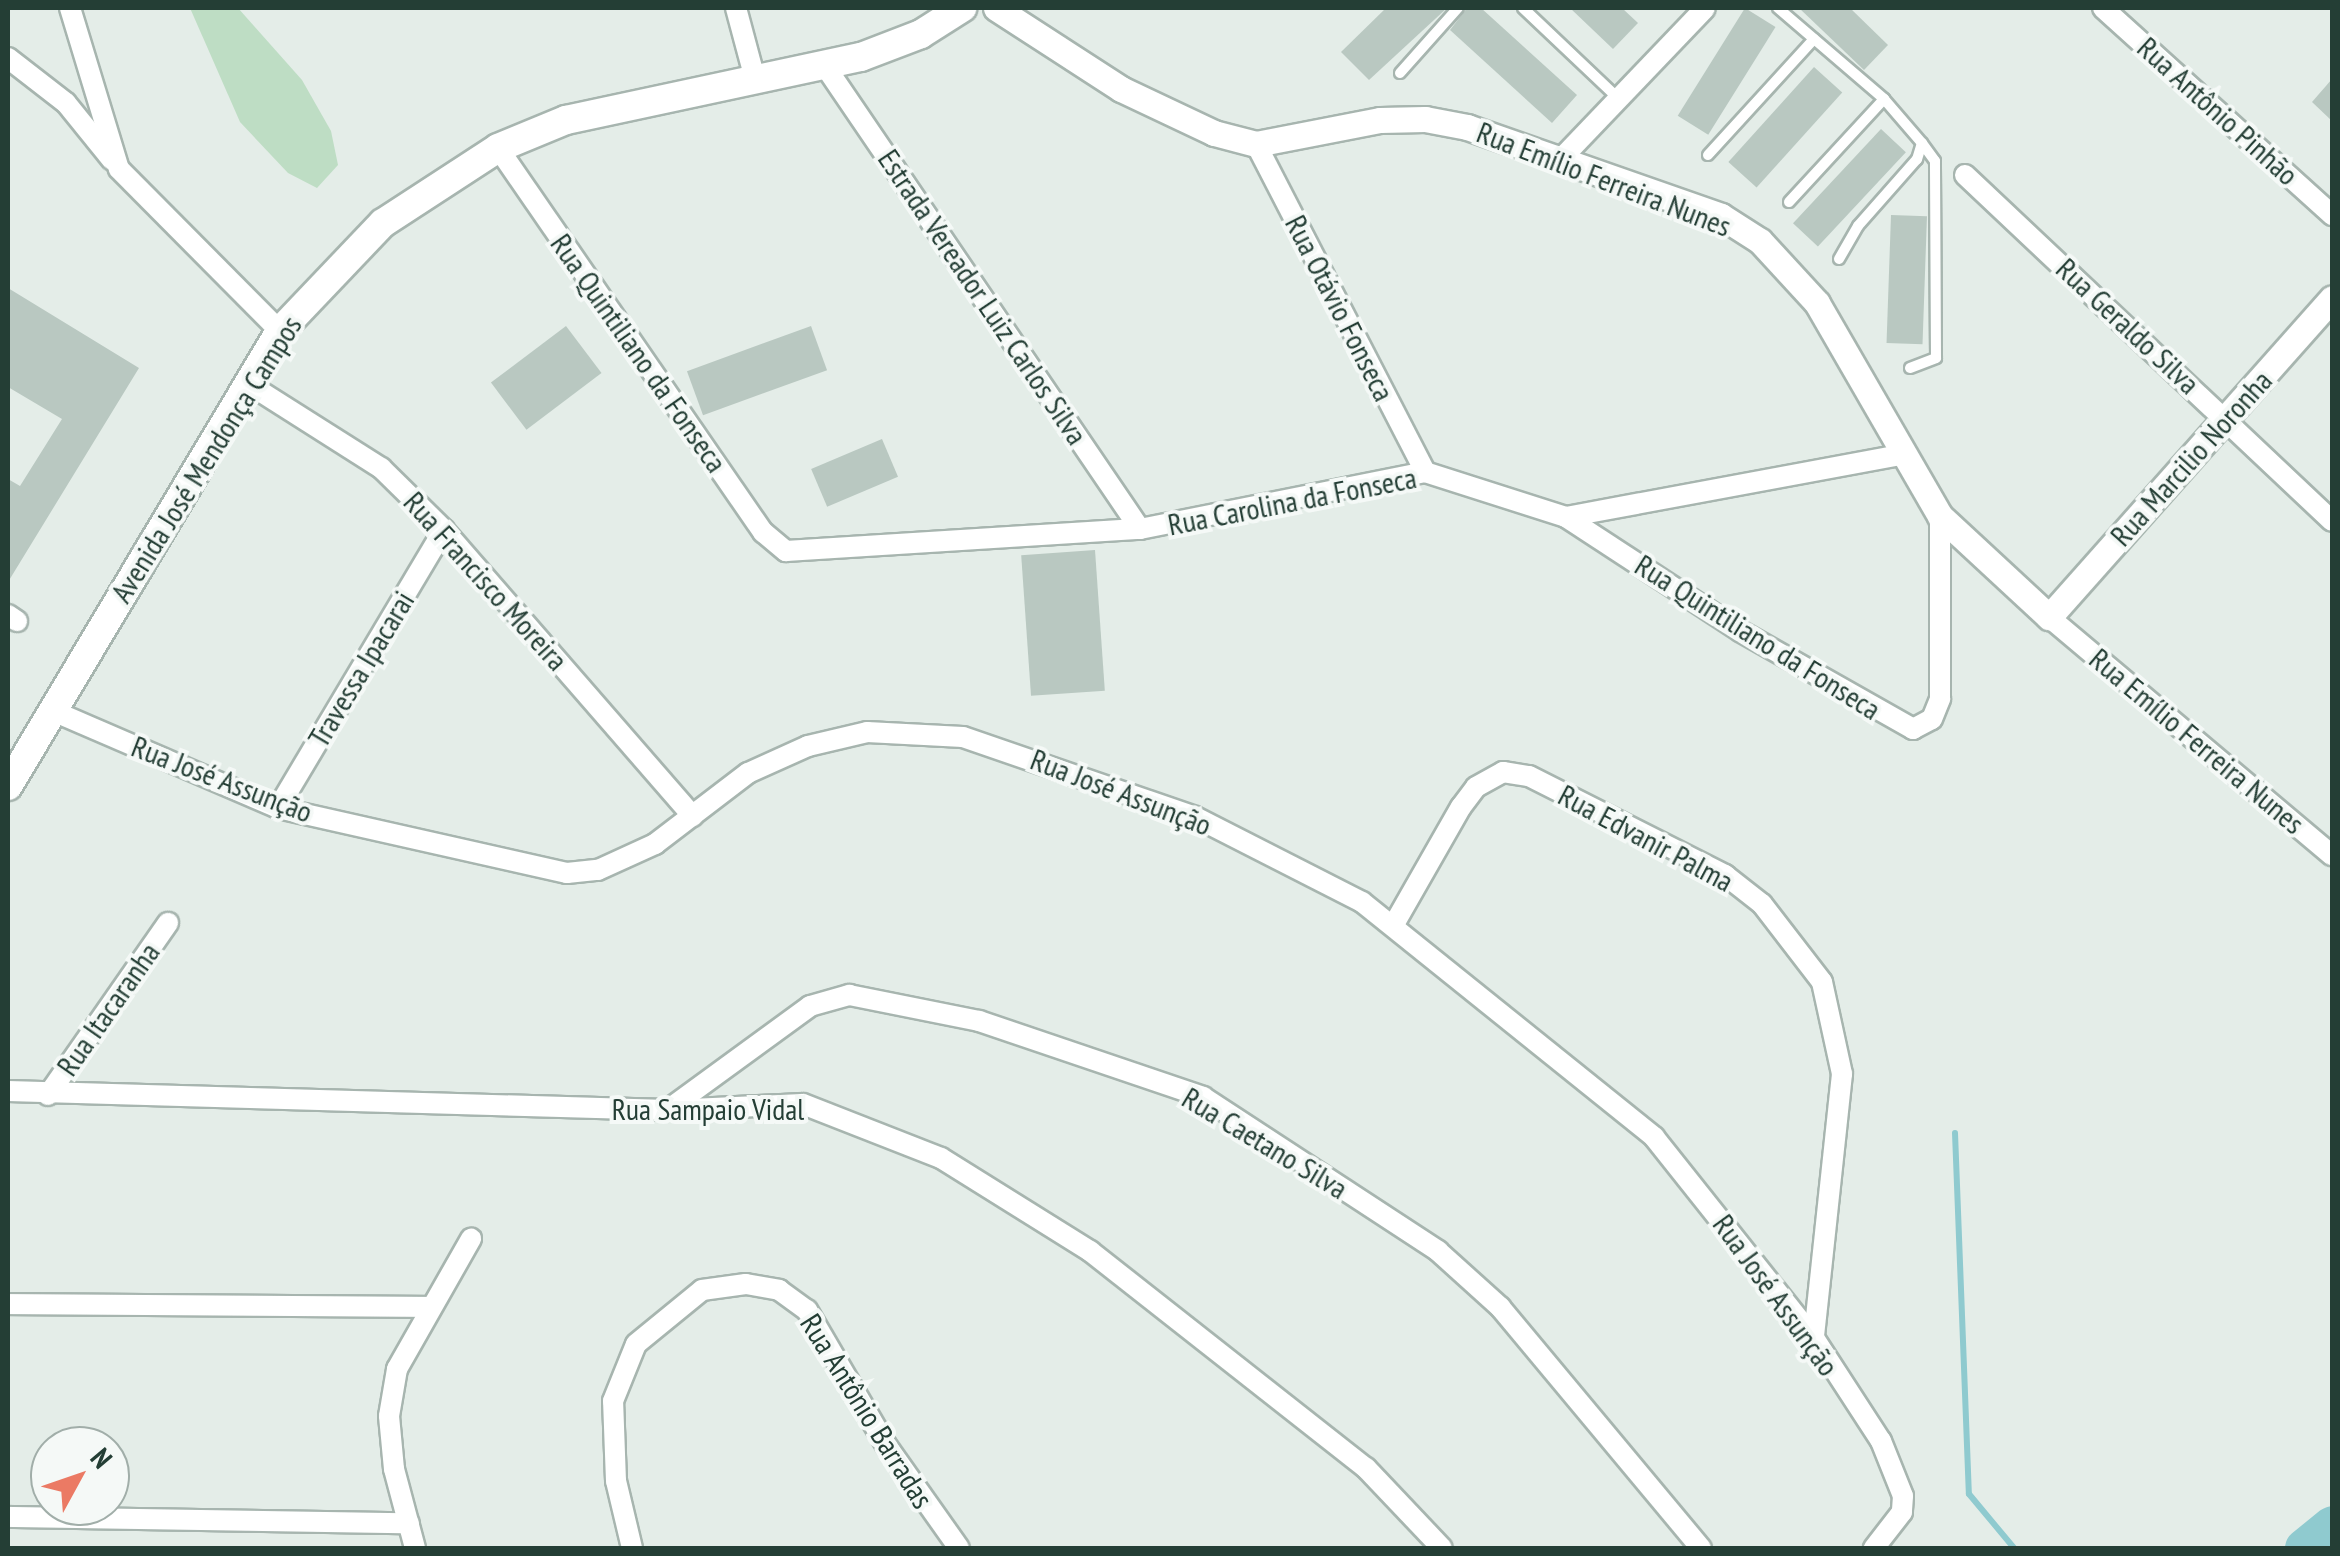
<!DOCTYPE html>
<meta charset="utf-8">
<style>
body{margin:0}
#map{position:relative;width:2340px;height:1556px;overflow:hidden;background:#e4ede8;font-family:"PT Sans Narrow",sans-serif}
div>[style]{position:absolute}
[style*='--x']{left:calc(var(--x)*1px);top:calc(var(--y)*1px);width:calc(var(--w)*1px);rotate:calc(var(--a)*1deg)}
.green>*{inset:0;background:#beddc4}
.stream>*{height:6px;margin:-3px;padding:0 3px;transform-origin:3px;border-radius:3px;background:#8fcacf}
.river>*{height:38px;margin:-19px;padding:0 19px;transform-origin:19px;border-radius:19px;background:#8fcacf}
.building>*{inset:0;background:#b9c8c1;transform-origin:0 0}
.roads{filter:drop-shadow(2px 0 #a7b5af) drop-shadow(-2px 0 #a7b5af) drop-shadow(0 2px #a7b5af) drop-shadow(0 -2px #a7b5af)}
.service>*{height:10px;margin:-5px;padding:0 5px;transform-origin:5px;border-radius:5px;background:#fff}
.minor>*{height:20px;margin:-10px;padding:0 10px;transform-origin:10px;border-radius:10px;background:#fff}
.tertiary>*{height:25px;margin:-12.5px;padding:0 12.5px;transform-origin:12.5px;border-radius:12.5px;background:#fff}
.secondary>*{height:28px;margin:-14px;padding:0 14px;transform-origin:14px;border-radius:14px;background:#fff}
span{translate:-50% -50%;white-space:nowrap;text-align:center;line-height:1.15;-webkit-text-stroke:8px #f5f9f7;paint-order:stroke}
.street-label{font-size:30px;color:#243e35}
.frame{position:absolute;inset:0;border:10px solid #243e35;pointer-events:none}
.north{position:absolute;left:30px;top:1426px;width:100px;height:100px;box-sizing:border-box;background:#f5f9f7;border:2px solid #a1aea9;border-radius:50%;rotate:50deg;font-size:28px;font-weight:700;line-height:40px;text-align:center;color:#243e35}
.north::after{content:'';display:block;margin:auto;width:35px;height:45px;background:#eb7a64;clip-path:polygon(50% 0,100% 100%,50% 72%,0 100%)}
</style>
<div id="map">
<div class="green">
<i style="clip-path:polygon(190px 8px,238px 8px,302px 80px,331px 131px,338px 165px,317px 188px,288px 173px,240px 122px)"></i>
</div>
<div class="stream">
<i style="--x:1955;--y:1133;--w:361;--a:87.8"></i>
<i style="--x:1969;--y:1494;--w:70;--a:50.2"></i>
</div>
<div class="river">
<i style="--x:2304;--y:1548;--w:36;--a:-39"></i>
</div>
<div class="building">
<i style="clip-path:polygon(1386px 8px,1447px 8px,1369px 80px,1341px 52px)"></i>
<i style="clip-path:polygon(1467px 8px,1481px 8px,1577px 95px,1552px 123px,1450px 30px)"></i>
<i style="clip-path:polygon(1570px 8px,1622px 8px,1638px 23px,1613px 49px)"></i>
<i style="left:1745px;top:8px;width:36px;height:127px;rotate:32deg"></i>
<i style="clip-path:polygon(1799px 8px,1850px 8px,1888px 45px,1864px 70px)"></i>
<i style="left:1814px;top:67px;width:38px;height:128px;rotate:42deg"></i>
<i style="clip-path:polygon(2332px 79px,2332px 121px,2312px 102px)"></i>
<i style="left:1881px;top:129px;width:34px;height:129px;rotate:43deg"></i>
<i style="left:1891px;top:215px;width:36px;height:128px;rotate:2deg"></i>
<i style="clip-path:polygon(8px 288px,139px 368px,8px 582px,8px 479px,20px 486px,62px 419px,8px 387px)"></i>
<i style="left:566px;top:326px;width:59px;height:94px;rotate:53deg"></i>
<i style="left:811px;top:326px;width:47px;height:132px;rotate:70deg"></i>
<i style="left:882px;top:439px;width:41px;height:77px;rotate:67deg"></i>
<i style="left:1095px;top:550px;width:141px;height:74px;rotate:86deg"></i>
</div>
<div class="roads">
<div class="service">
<i style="--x:1523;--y:8;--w:131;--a:43.5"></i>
<i style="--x:1778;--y:8;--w:140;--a:40.6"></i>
<i style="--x:1884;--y:99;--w:58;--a:49.2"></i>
<i style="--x:1922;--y:143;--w:17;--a:107"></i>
<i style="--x:1917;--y:159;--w:89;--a:131.4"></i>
<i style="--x:1858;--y:226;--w:38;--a:120"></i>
<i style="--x:1400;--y:73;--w:87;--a:-48.3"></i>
<i style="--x:1708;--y:155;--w:157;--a:-47.6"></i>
<i style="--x:1789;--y:202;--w:140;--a:-47.3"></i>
<i style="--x:1910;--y:368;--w:28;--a:-21"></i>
<i style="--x:1936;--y:358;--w:197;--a:-90.3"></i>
<i style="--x:1935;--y:161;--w:22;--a:-126"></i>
</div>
<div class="minor">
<i style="--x:70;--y:8;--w:168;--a:73.1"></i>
<i style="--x:119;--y:169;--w:228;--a:45.2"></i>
<i style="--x:736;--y:8;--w:69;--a:75"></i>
<i style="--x:2103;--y:8;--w:309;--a:42.1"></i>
<i style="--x:8;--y:58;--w:73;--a:37.8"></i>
<i style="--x:66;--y:103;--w:73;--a:51.1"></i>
<i style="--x:825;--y:66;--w:560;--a:55.77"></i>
<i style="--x:1256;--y:144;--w:369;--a:62.7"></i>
<i style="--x:498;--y:148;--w:467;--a:55.4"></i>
<i style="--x:763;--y:532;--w:30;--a:40"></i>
<i style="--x:786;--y:551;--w:355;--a:-3.6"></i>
<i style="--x:1140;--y:529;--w:291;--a:-11.3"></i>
<i style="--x:1425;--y:472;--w:148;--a:17.7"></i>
<i style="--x:1566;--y:517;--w:346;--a:-10.5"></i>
<i style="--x:1559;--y:161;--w:211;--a:-46.3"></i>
<i style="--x:1965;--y:175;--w:504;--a:43.31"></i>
<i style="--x:247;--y:383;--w:159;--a:32.4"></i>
<i style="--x:381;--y:468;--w:88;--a:44.5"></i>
<i style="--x:444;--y:530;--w:379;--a:49"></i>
<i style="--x:1566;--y:517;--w:208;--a:33.2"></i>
<i style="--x:1740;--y:631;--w:199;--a:29.5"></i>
<i style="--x:1913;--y:729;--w:21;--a:-28"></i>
<i style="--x:1932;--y:719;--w:22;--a:-68"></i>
<i style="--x:1940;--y:699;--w:183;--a:-90"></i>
<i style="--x:8;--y:615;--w:11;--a:34"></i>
<i style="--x:2049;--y:617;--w:370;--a:40.1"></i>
<i style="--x:53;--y:711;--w:245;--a:23.3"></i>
<i style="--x:278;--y:808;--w:296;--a:12.7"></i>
<i style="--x:567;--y:873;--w:31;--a:-6"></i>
<i style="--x:598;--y:870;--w:63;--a:-24.5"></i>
<i style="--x:655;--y:844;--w:117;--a:-37.4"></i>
<i style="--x:748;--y:773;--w:66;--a:-24.2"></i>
<i style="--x:808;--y:746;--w:61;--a:-13.3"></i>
<i style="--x:867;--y:732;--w:96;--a:3"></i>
<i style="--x:963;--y:737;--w:245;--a:19"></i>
<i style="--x:1195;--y:817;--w:187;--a:27"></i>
<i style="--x:1362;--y:902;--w:375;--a:38.8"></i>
<i style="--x:1654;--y:1137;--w:257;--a:51.5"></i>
<i style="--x:1814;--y:1338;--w:123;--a:57"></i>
<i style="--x:1881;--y:1441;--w:59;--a:68.2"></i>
<i style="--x:1903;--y:1496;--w:16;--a:94"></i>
<i style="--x:1902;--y:1512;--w:46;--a:127.9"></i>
<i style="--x:278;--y:808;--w:324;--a:-59.2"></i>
<i style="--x:1393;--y:926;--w:137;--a:-60.3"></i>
<i style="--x:1461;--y:807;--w:25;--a:-53"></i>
<i style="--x:1476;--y:787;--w:31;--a:-29"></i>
<i style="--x:1503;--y:772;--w:26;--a:9"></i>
<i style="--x:1529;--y:776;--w:220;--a:26.8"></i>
<i style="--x:1725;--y:875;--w:47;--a:38.1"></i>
<i style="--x:1762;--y:904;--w:98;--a:52.4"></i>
<i style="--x:1822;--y:982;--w:94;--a:77.7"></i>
<i style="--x:1842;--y:1074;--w:265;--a:96.1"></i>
<i style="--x:8;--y:1091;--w:660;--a:1.65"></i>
<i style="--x:668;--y:1110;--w:135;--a:-2.5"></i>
<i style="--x:803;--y:1104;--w:148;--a:21.4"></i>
<i style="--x:941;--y:1158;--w:176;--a:32"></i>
<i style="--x:1090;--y:1251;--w:351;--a:38.2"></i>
<i style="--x:1366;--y:1468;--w:110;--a:46.5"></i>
<i style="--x:48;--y:1095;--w:210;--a:-55.1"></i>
<i style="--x:669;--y:1109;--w:175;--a:-36.1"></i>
<i style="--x:810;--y:1006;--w:41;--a:-15.8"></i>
<i style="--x:849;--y:995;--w:133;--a:11.3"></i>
<i style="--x:979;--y:1021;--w:237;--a:18.7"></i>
<i style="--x:1203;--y:1097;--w:281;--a:33.2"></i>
<i style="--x:1438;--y:1251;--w:84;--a:42.1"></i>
<i style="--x:1500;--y:1307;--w:314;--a:50.2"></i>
<i style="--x:8;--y:1304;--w:422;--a:0.4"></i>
<i style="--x:8;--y:1517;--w:401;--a:0.9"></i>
<i style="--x:415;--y:1548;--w:82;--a:-104.9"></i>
<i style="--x:394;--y:1469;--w:53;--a:-95.4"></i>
<i style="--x:389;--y:1416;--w:48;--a:-80.3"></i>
<i style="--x:397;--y:1369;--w:150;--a:-60.4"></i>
<i style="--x:632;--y:1548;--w:69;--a:-103.4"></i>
<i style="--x:616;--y:1481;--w:80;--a:-92.1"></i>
<i style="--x:613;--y:1401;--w:61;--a:-68"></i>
<i style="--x:636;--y:1344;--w:85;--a:-39.3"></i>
<i style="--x:702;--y:1290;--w:44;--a:-7.8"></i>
<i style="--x:746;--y:1284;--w:34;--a:10"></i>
<i style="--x:779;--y:1290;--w:34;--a:36"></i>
<i style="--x:807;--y:1310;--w:156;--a:59.7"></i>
<i style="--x:886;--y:1445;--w:126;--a:54.7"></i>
</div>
<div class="tertiary">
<i style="--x:996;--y:8;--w:149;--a:32.9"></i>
<i style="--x:1121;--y:89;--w:103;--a:25.3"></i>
<i style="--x:1214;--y:133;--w:43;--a:14.7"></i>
<i style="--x:1256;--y:144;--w:126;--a:-11"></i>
<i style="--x:1380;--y:120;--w:45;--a:-1.3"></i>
<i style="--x:1425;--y:119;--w:43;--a:10.8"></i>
<i style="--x:1467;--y:127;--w:269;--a:19.3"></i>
<i style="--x:1721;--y:216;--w:46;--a:32.7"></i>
<i style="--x:1760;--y:241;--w:84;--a:47.4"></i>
<i style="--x:1817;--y:303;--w:246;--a:60"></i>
<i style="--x:1940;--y:516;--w:149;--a:42.8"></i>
<i style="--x:2049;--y:617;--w:426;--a:-48.4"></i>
</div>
<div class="secondary">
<i style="--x:8;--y:786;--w:530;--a:-59.13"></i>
<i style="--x:280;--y:331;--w:149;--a:-46.4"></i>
<i style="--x:383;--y:223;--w:137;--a:-33.1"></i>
<i style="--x:498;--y:148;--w:74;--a:-22.4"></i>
<i style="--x:566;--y:120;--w:302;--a:-12.1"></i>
<i style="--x:861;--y:57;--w:64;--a:-21"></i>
<i style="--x:921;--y:34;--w:49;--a:-32.4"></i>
</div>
</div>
<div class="street-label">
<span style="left:2218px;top:111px;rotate:42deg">Rua Antônio Pinhão</span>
<span style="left:1604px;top:179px;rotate:21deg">Rua Emílio Ferreira Nunes</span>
<span style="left:983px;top:297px;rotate:56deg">Estrada Vereador Luiz Carlos Silva</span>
<span style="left:1340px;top:308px;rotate:63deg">Rua Otávio Fonseca</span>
<span style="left:2128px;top:326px;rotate:43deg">Rua Geraldo Silva</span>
<span style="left:639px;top:353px;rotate:55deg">Rua Quintiliano da Fonseca</span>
<span style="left:2191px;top:458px;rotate:-48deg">Rua Marcilio Noronha</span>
<span style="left:206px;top:459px;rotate:-58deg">Avenida José Mendonça Campos</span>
<span style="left:1292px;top:501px;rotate:-11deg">Rua Carolina da Fonseca</span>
<span style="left:486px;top:581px;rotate:48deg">Rua Francisco Moreira</span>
<span style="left:1758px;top:637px;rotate:32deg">Rua Quintiliano da Fonseca</span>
<span style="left:361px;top:669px;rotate:-59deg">Travessa Ipacarai</span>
<span style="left:2197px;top:741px;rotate:40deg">Rua Emílio Ferreira Nunes</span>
<span style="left:222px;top:779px;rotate:21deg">Rua José Assunção</span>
<span style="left:1121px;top:792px;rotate:21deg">Rua José Assunção</span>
<span style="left:1646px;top:838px;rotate:28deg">Rua Edvanir Palma</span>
<span style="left:108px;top:1009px;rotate:-55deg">Rua Itacaranha</span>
<span style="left:708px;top:1109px">Rua Sampaio Vidal</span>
<span style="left:1265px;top:1143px;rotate:31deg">Rua Caetano Silva</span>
<span style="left:1776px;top:1295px;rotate:54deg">Rua José Assunção</span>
<span style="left:867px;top:1411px;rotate:58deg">Rua Antônio Barradas</span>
</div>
<div class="frame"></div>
<div class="north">N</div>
</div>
